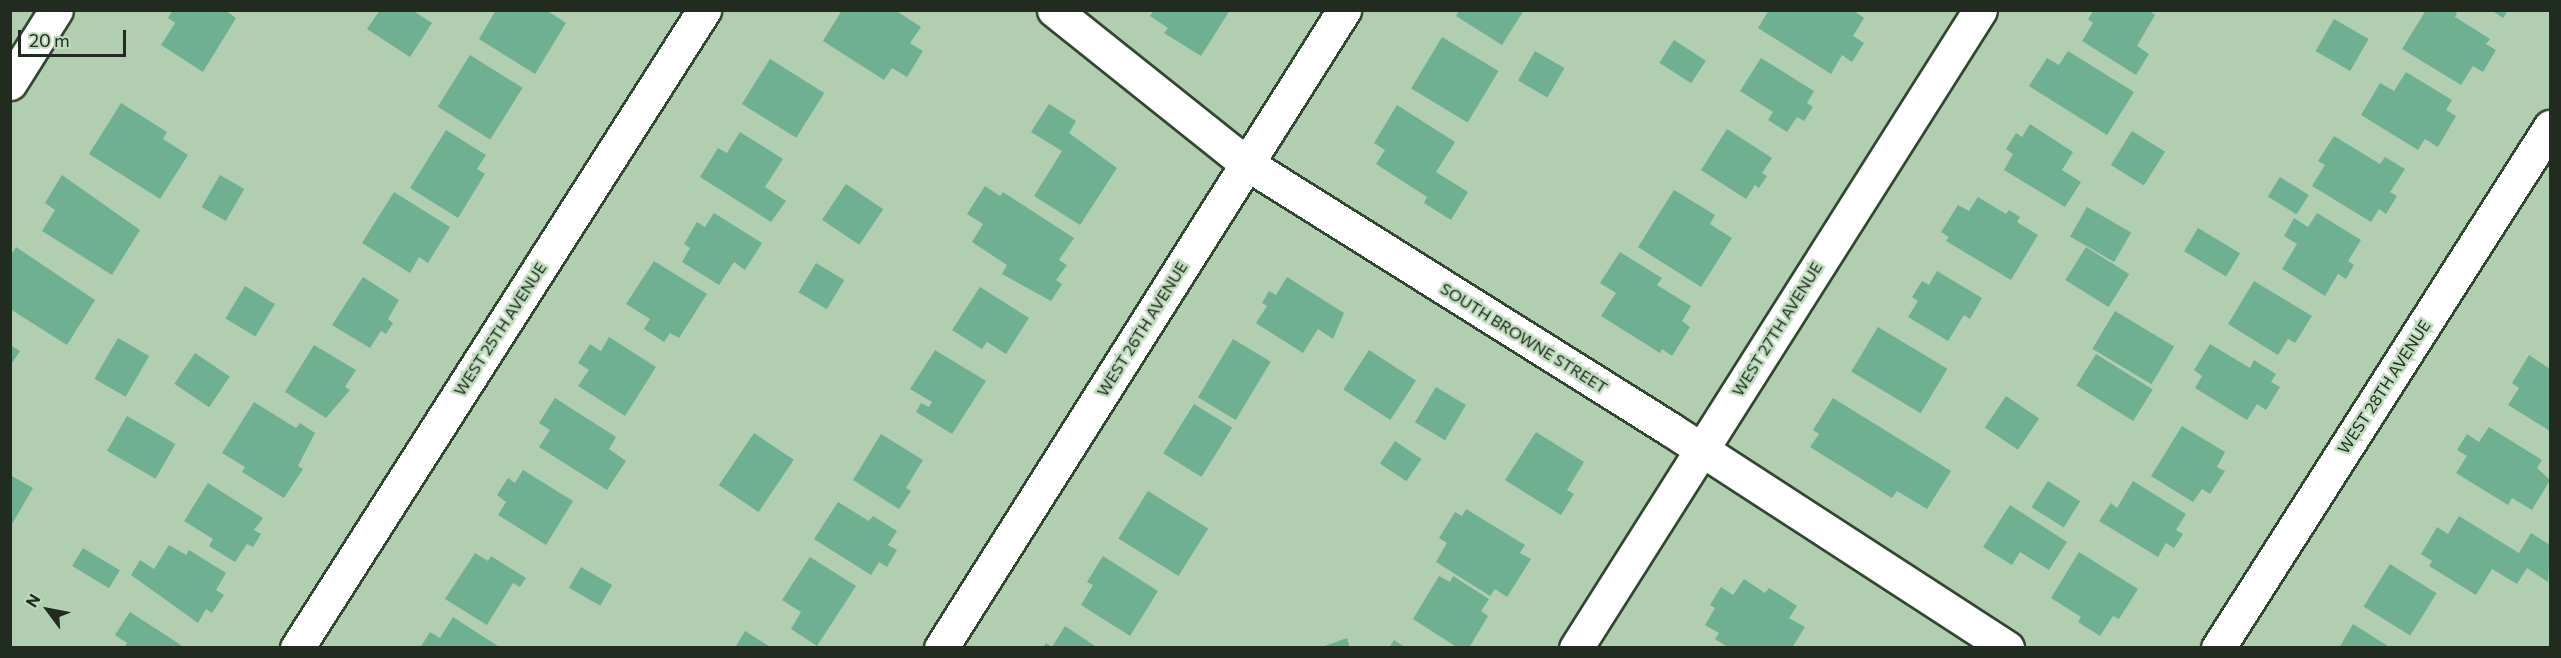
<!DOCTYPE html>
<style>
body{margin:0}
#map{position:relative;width:2561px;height:658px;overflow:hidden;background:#b2ceb1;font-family:Commissioner,sans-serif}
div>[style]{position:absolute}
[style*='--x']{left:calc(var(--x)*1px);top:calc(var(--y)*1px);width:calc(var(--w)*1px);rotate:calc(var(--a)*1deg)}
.building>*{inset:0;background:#6fb093;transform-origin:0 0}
.roads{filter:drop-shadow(2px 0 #314830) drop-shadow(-2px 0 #314830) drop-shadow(0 2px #314830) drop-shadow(0 -2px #314830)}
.street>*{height:33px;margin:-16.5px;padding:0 16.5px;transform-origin:16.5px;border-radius:16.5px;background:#fff}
.secondary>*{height:33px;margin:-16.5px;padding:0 16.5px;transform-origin:16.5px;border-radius:16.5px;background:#fff}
span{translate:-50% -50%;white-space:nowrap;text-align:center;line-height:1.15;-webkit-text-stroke:5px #bfdbbd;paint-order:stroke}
.street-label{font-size:16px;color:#212b20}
.frame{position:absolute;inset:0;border:12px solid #212b20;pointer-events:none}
.north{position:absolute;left:18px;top:580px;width:60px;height:60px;-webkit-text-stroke:4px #bfdbbd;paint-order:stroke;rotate:302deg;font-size:16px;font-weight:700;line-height:24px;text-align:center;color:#212b20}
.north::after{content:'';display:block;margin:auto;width:21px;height:27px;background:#212b20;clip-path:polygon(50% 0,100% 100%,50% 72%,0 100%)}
.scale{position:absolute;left:18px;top:30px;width:108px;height:27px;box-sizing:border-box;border:3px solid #212b20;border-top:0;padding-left:8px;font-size:18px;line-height:21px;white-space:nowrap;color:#212b20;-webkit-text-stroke:4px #bfdbbd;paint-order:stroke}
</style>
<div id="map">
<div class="building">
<i style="clip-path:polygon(173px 10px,225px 10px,236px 18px,203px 72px,161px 45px,175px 23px,168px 18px)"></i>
<i style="clip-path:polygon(380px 10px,412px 10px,432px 23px,410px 57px,367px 29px)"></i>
<i style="clip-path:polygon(496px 10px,546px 10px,566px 23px,535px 74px,479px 39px)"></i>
<i style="clip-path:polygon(842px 10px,895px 10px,921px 27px,910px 43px,923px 51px,907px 77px,892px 68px,884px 80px,823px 41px)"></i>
<i style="clip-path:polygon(1154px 10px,1230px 10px,1201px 56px,1164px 33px,1168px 28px,1150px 16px)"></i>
<i style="clip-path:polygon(1459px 10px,1524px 10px,1502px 45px,1456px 16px)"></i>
<i style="clip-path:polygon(1769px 10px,1853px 10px,1864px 18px,1853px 36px,1864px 43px,1852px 62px,1842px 55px,1831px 74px,1758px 28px)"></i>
<i style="clip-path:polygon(2094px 10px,2148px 10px,2155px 15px,2137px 46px,2149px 54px,2136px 75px,2082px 41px,2093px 23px,2088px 19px)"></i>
<i style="clip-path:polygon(2426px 10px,2453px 10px,2457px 13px,2455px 17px,2490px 39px,2486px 44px,2496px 50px,2483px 72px,2473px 66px,2461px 85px,2402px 49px)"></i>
<i style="clip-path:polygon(2491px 10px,2508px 10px,2503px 18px)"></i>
<i style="left:2334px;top:19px;width:40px;height:37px;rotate:30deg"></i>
<i style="left:1442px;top:37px;width:66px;height:60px;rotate:31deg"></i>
<i style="left:1674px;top:40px;width:38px;height:27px;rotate:33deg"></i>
<i style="left:1535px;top:51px;width:34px;height:34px;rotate:30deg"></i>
<i style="clip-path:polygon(2068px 51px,2134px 92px,2107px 135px,2029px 86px,2047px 58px,2059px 65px)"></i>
<i style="left:470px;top:55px;width:62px;height:61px;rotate:32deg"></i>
<i style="clip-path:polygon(1761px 58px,1814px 91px,1807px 103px,1813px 107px,1804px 121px,1797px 117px,1787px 132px,1768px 120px,1773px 112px,1740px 91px)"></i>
<i style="left:770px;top:59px;width:64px;height:53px;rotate:32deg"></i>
<i style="clip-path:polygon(2406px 72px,2452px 100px,2446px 110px,2456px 116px,2438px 147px,2425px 139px,2418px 150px,2361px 115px,2380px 83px,2394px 91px)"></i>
<i style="clip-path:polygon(121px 103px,167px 132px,163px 139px,188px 155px,160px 199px,89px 154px)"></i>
<i style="clip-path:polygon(1049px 104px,1076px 121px,1069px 133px,1117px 168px,1080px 225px,1034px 196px,1062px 151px,1031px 132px)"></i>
<i style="clip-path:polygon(1397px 105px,1455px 142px,1436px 172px,1468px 192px,1451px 220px,1424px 203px,1427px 197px,1376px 164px,1385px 150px,1374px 143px)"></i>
<i style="clip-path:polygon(2030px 124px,2073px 152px,2062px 170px,2081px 182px,2065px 207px,2004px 170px,2013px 154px,2006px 149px,2016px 133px,2022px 137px)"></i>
<i style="clip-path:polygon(1727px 129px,1772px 158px,1762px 173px,1767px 176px,1759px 188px,1755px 185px,1746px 199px,1701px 170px)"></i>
<i style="clip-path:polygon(446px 130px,486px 155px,477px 169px,485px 174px,458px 218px,410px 188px)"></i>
<i style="left:2132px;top:131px;width:39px;height:40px;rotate:32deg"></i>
<i style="clip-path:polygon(740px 132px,783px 159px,765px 187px,786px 201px,771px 222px,700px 177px,718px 148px,727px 153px)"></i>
<i style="clip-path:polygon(2334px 136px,2380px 164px,2385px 157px,2405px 169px,2390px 192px,2397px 196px,2386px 214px,2379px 209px,2371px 222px,2312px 186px,2325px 165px,2318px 161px)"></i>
<i style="clip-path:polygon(62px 175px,140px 230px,112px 275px,42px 231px,55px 210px,45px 203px)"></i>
<i style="left:220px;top:175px;width:28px;height:37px;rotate:30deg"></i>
<i style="left:2280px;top:177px;width:34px;height:23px;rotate:32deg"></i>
<i style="left:846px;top:184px;width:45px;height:43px;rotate:34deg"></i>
<i style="clip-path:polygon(985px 186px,1000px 196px,1003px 192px,1074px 238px,1059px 260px,1067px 265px,1056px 280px,1062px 284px,1051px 301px,1002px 274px,1007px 265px,972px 242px,983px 224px,967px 214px)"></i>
<i style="clip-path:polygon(1674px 190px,1715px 215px,1710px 224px,1732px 238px,1701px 287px,1638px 247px)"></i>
<i style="clip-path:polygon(394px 192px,450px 227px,428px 263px,419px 257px,410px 273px,362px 243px)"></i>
<i style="clip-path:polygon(1978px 197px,2006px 214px,2009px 210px,2020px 217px,2017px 222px,2038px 235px,2011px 280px,1946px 241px,1949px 237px,1941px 232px,1958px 205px,1969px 211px)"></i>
<i style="left:2087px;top:207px;width:51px;height:34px;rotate:30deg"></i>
<i style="clip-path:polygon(714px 213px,762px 243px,745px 270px,734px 262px,719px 285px,682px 262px,690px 248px,684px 244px,697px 222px,705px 227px)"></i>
<i style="clip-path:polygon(2317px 213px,2361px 240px,2348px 261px,2354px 265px,2346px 279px,2338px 274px,2325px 296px,2282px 269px,2297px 244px,2284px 236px,2294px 218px,2308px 227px)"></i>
<i style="left:2198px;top:228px;width:49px;height:27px;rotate:31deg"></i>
<i style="clip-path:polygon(16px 247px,95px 300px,67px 345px,10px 309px,10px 256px)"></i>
<i style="left:2086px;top:247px;width:51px;height:39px;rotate:32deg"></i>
<i style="clip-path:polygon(1620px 252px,1662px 278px,1657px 285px,1691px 306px,1682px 321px,1690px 327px,1672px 356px,1662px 349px,1660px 353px,1601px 316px,1616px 293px,1600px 283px)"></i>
<i style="clip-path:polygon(654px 261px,707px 294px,679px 338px,670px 333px,664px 342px,644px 329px,650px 319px,626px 304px)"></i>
<i style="left:816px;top:263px;width:33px;height:34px;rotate:31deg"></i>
<i style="clip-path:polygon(1937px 271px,1982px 298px,1970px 319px,1964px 315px,1948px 341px,1908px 317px,1918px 301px,1912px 297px,1922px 281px,1929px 285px)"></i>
<i style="clip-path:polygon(363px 277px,399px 300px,388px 319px,393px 323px,386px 334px,381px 331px,370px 348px,332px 325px)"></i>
<i style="clip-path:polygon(1287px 277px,1344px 313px,1333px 339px,1318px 329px,1303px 353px,1256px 323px,1267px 306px,1262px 303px,1269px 291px,1276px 295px)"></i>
<i style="clip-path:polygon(2254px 281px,2312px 316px,2295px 343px,2288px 339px,2278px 355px,2228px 324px)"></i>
<i style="left:245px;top:286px;width:35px;height:38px;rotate:31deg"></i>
<i style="clip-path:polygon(980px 287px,1029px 318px,1006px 354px,987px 342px,982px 349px,952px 330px)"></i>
<i style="left:2115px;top:311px;width:69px;height:44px;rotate:31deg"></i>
<i style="left:1878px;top:327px;width:81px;height:52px;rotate:31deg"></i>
<i style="clip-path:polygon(609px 337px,656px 367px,625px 416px,578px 386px,589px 370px,578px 363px,590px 344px,601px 351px)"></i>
<i style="left:118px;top:338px;width:36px;height:47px;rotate:30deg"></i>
<i style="left:1233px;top:339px;width:44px;height:68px;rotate:31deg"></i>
<i style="clip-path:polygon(2210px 344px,2250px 368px,2254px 360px,2276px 374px,2271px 382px,2280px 387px,2266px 410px,2257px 404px,2247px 420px,2195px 388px,2202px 376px,2194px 370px)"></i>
<i style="clip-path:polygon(10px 345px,20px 351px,10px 366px)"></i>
<i style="clip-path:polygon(314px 345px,356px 370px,345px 387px,350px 390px,326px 418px,285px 392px)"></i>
<i style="clip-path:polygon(935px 350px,986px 381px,952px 434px,916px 412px,921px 403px,929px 407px,932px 402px,910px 389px)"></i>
<i style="left:1369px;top:350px;width:56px;height:47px;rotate:33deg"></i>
<i style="left:195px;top:353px;width:42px;height:37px;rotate:34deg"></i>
<i style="left:2096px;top:354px;width:67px;height:37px;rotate:32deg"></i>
<i style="clip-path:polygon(2529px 355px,2550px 369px,2550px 431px,2508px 405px,2519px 388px,2512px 383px)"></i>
<i style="left:1436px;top:387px;width:35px;height:41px;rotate:31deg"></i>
<i style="left:2006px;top:396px;width:40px;height:38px;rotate:34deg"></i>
<i style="clip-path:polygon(555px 398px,616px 437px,609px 449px,626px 461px,607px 490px,539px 447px,550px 430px,539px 423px)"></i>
<i style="clip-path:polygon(1833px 398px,1951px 471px,1927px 509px,1897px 491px,1892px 498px,1810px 447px,1819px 434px,1813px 430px)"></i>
<i style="clip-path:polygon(254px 402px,296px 428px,300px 423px,315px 433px,298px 466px,303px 469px,284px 498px,242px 472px,245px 467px,222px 453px)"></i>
<i style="left:1194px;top:404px;width:45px;height:58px;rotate:32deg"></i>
<i style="left:127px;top:416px;width:56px;height:40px;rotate:30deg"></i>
<i style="clip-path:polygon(2182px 426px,2225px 452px,2217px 467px,2225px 471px,2210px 494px,2202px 489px,2193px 502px,2151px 476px)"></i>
<i style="clip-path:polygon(2489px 427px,2542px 460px,2537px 468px,2550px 480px,2532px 510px,2512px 498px,2508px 505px,2456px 473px,2467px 456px,2457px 450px,2467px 434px,2479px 442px)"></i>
<i style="clip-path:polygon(1536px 432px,1584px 462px,1567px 490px,1574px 494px,1561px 515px,1505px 480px)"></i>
<i style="left:754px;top:433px;width:48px;height:63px;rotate:34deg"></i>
<i style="clip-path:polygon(881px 434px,923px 460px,906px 488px,911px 491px,899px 509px,853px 480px)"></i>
<i style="left:1395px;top:441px;width:32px;height:27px;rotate:34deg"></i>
<i style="clip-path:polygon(523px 470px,573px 501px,546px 545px,498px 515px,506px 502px,497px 495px,508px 478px,515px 483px)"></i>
<i style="clip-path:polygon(10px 475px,33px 488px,12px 524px,10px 523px)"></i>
<i style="left:2048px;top:481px;width:38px;height:31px;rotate:32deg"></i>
<i style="clip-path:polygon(2133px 481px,2186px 514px,2176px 530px,2183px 534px,2174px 548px,2166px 543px,2158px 557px,2099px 521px,2111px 503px,2117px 508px)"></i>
<i style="clip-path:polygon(208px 483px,263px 518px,254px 530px,261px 534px,253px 547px,247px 544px,235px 562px,209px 546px,213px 539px,184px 521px)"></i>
<i style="left:1148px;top:491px;width:71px;height:56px;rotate:32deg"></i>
<i style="clip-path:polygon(838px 502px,869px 521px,873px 516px,897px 531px,888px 545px,897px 550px,887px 567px,879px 562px,871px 575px,814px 539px)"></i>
<i style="clip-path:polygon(2010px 505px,2067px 542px,2049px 570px,2020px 552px,2012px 565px,1983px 547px)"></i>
<i style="clip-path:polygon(1466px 509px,1525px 545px,1520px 553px,1531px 559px,1507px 597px,1495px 589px,1490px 596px,1436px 562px,1447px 543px,1439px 538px,1455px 512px,1462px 516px)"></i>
<i style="clip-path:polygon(2459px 516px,2519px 553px,2531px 533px,2550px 545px,2548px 582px,2527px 568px,2517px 584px,2492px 569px,2476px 595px,2429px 566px,2432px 561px,2421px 554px,2437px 527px,2448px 534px)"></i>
<i style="clip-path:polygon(169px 545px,186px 555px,189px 550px,226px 573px,216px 590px,224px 595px,212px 613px,206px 609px,198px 623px,131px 575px,140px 560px,154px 569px)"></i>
<i style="left:83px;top:548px;width:43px;height:21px;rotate:31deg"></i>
<i style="clip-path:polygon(2079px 552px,2138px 589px,2119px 619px,2113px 616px,2100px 636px,2078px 622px,2081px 617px,2051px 598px)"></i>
<i style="clip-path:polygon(475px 553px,488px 561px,491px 556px,526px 578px,520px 587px,513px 583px,487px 625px,445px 599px)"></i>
<i style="clip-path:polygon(1103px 556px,1158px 591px,1130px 636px,1081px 605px,1093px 585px,1087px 582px)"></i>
<i style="clip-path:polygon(810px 557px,856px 586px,817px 646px,791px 629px,801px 612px,782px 600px)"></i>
<i style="left:2390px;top:564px;width:55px;height:50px;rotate:32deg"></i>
<i style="left:581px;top:567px;width:36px;height:24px;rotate:30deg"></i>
<i style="clip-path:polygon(1439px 576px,1450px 582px,1453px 576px,1489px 599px,1481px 611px,1488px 616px,1469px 648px,1458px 648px,1413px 619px)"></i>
<i style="clip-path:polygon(1744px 579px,1765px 593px,1769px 588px,1797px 606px,1789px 618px,1805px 627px,1792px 648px,1729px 648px,1715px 639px,1719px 633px,1705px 625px,1715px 608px,1710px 605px,1721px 587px,1733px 595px)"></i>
<i style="clip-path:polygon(130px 612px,181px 645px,180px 648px,124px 648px,127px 643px,115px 635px)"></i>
<i style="clip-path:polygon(453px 617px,501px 648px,420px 648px,430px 632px,440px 638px)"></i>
<i style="clip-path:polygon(2353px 624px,2391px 648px,2339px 648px)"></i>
<i style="clip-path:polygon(1065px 626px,1098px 648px,1043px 648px,1046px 643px,1052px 647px)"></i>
<i style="clip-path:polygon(745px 631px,772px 648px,735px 648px)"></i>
<i style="clip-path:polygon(1347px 638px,1350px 648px,1322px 648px,1322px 647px)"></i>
<i style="clip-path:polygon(1394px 640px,1406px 648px,1389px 648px)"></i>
</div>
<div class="roads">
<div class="street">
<i style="--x:1054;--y:10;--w:246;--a:38.6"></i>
<i style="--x:1246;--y:163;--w:501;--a:32.1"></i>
<i style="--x:1670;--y:429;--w:402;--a:33"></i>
<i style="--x:10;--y:83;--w:86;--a:-57.8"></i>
<i style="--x:941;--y:648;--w:755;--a:-57.72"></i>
<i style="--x:1576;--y:648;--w:755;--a:-57.66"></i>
<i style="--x:2218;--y:648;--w:618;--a:-57.49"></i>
</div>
<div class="secondary">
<i style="--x:297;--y:648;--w:757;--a:-57.46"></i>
</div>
</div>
<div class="street-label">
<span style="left:500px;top:329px;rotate:-57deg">WEST 25TH AVENUE</span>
<span style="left:1142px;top:329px;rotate:-58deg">WEST 26TH AVENUE</span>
<span style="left:1777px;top:329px;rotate:-58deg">WEST 27TH AVENUE</span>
<span style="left:1524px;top:338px;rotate:32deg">SOUTH BROWNE STREET</span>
<span style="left:2384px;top:387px;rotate:-57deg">WEST 28TH AVENUE</span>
</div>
<div class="frame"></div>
<div class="north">N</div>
<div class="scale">20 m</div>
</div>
